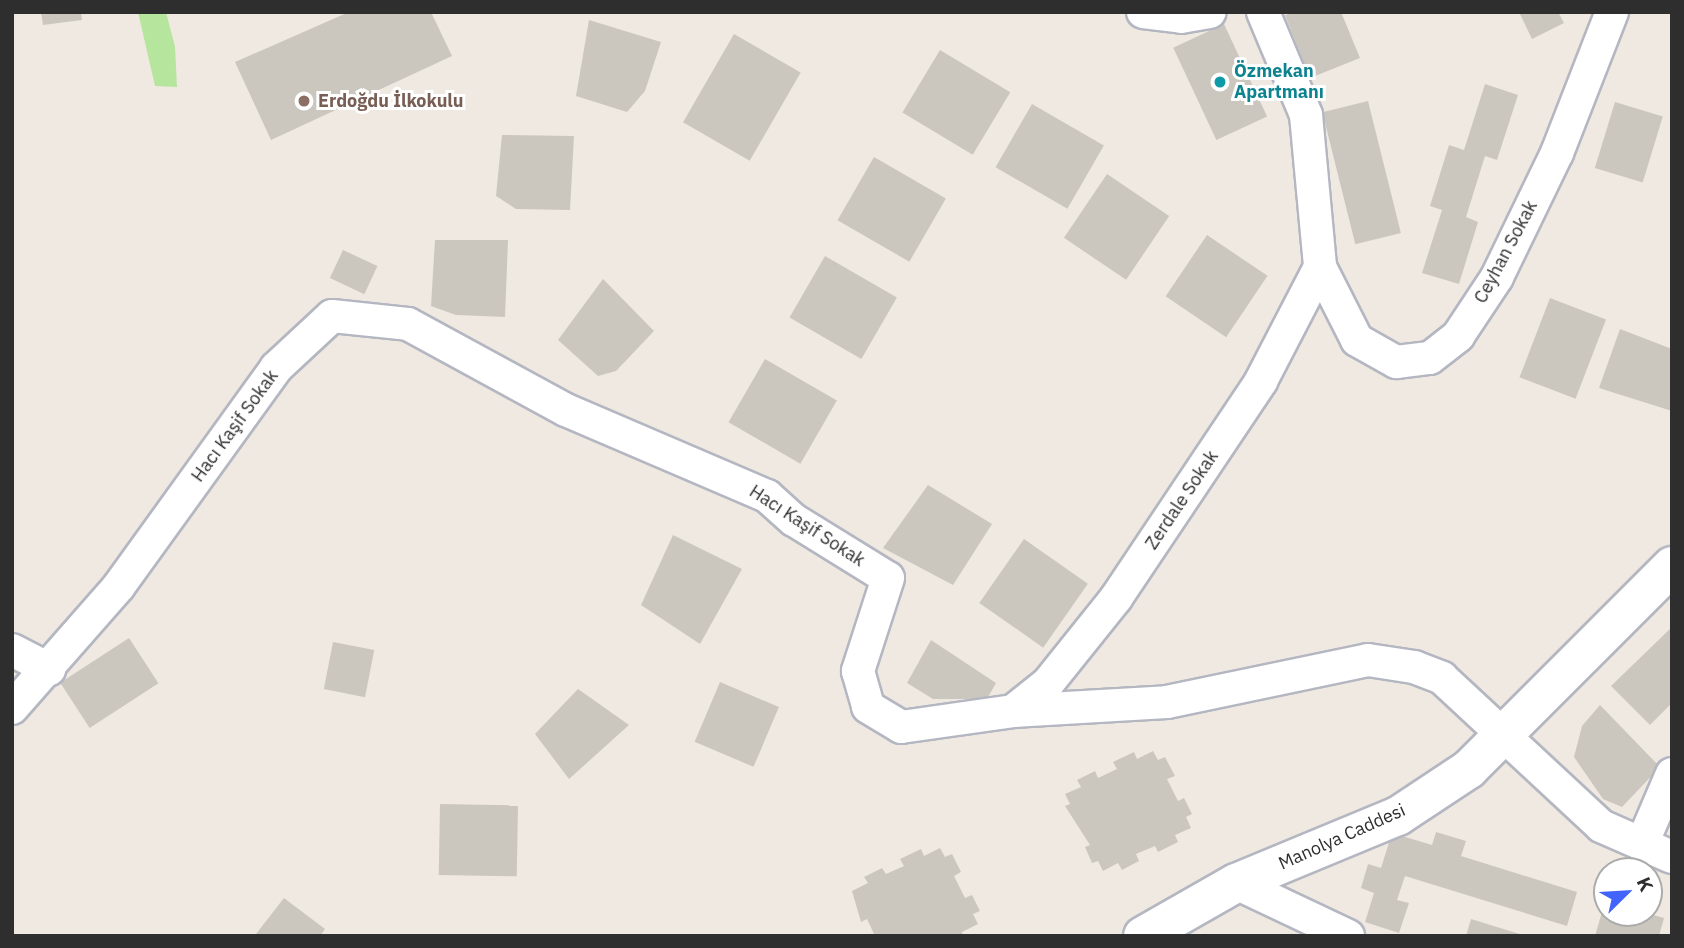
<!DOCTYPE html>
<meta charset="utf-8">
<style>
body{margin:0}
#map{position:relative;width:1684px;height:948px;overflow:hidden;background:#efe9e1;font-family:"IBM Plex Sans",sans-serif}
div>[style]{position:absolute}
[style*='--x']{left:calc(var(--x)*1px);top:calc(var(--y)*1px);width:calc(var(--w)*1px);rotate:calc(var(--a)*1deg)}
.green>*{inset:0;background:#b6e59e}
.building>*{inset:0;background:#cbc7bf;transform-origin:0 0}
.roads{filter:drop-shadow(2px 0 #b4b7c1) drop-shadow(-2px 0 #b4b7c1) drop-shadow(0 2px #b4b7c1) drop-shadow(0 -2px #b4b7c1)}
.minor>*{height:32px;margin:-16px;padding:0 16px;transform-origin:16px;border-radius:16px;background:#fff}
.tertiary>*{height:38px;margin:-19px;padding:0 19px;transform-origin:19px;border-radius:19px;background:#fff}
.dots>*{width:19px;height:19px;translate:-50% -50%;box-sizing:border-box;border:4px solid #fff;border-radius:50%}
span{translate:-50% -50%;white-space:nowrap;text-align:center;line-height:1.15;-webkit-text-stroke:6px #fff;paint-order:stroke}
.culture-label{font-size:18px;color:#0d838f;font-weight:700}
.left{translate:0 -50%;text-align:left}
.education-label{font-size:18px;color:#785e54;font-weight:700}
.street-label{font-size:18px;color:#2e2e2e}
.frame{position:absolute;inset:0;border:14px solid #2e2e2e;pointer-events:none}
.north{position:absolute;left:1593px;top:857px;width:70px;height:70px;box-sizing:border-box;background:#fff;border:2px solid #ababab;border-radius:50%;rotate:66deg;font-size:19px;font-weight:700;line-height:28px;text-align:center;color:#2e2e2e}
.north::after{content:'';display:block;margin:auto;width:24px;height:32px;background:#4264fb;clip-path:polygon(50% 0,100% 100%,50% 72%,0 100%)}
</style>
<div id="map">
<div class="green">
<i style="clip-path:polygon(138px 12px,166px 12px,175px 47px,177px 87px,155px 86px)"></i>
</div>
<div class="building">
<i style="clip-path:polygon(41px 12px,81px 12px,82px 20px,43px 25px)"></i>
<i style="clip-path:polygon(349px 12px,431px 12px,452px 56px,271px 140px,235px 62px)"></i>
<i style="clip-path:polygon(1297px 12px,1341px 12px,1360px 58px,1310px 78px,1285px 15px)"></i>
<i style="clip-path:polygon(1519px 12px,1558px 12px,1564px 23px,1532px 39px)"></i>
<i style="clip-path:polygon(589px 20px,661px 42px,645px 91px,627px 112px,576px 96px)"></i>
<i style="left:1224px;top:24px;width:102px;height:56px;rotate:65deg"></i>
<i style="left:734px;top:34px;width:77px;height:102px;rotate:30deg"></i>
<i style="left:940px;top:50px;width:82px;height:73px;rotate:31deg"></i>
<i style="clip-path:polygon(1485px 84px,1518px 95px,1497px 160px,1485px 156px,1466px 217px,1478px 222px,1459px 284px,1422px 273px,1442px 210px,1430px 206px,1449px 145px,1464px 150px)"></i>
<i style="left:1368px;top:101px;width:136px;height:47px;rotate:76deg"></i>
<i style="left:1615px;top:102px;width:50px;height:69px;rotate:17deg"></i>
<i style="left:1032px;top:104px;width:83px;height:73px;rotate:30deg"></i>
<i style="clip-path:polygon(502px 135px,574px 136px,570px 210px,516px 209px,496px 196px)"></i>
<i style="left:874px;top:157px;width:83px;height:73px;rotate:30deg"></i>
<i style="left:1107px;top:174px;width:75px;height:77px;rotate:34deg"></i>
<i style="left:1207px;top:235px;width:73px;height:74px;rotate:34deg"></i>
<i style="clip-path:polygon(435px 240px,508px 240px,505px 317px,456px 315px,431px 306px)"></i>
<i style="left:343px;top:250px;width:38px;height:31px;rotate:25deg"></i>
<i style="left:825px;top:256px;width:83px;height:71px;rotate:30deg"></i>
<i style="clip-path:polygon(603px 279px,654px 331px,616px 371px,598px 376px,558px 340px)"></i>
<i style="left:1550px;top:298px;width:60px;height:85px;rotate:21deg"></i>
<i style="clip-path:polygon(1620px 329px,1672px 349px,1672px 411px,1599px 388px)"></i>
<i style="left:765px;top:359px;width:83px;height:73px;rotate:30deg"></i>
<i style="clip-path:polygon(928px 485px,992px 524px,953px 585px,883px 548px)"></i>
<i style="clip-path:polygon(673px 535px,742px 569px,700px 644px,641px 605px)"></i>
<i style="left:1024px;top:539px;width:78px;height:78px;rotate:35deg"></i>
<i style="clip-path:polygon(1672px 627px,1672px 703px,1650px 725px,1611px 686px)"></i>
<i style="left:129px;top:638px;width:54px;height:82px;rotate:57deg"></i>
<i style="clip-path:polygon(931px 640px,996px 683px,987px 699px,933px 699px,907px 683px)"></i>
<i style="left:333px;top:642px;width:42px;height:48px;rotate:11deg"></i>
<i style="left:720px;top:682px;width:64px;height:65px;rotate:23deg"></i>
<i style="clip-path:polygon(578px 689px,629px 725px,569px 779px,535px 734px)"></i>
<i style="clip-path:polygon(1600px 705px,1660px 767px,1622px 807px,1603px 799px,1574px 757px,1582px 726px)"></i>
<i style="clip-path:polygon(1153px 751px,1158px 760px,1165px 757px,1175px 776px,1167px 779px,1178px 801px,1184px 798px,1192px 814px,1186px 817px,1191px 828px,1175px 835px,1178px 842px,1158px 852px,1155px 846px,1136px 854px,1139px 861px,1122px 870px,1118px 863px,1103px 871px,1098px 861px,1092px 863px,1085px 847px,1090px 845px,1065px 806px,1070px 804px,1065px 794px,1081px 787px,1077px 780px,1095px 771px,1098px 778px,1117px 769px,1113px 762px,1134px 752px,1137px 759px)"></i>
<i style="left:440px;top:804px;width:78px;height:71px;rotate:1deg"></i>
<i style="clip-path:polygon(1436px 832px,1466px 841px,1461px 856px,1577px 892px,1567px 926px,1405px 876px,1397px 900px,1409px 903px,1399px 933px,1365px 922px,1374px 893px,1361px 888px,1368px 864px,1381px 868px,1392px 833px,1432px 845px)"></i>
<i style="clip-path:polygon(940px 848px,945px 857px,952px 854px,961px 872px,954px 876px,965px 898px,972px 895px,980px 911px,973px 914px,978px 924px,962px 932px,963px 936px,875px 936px,867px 919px,861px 922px,852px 891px,868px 883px,864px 877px,882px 868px,886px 874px,904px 866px,900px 859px,921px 849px,924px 856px)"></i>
<i style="clip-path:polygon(284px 898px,325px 929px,320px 936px,256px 934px)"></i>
<i style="clip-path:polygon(1606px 898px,1607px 913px,1646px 913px,1664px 918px,1659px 936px,1595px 936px)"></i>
<i style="clip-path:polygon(1471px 919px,1523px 935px,1523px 936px,1466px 936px)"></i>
</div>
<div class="roads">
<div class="minor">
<i style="--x:1143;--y:12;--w:38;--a:7"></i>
<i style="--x:1181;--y:17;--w:29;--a:-10"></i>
<i style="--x:1263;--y:12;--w:112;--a:67.3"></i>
<i style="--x:1306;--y:115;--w:153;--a:84.7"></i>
<i style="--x:1320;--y:267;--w:82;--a:63.1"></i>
<i style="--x:1357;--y:340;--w:45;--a:29.4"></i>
<i style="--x:1396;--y:362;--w:34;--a:-7"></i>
<i style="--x:1430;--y:358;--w:36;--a:-38"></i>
<i style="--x:1458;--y:336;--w:71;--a:-56.5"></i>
<i style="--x:1497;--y:277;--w:138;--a:-64.2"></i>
<i style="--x:1557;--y:153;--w:151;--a:-68.7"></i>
<i style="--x:12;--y:650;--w:42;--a:27.2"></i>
<i style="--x:12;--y:708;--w:162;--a:-48.7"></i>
<i style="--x:119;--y:586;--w:269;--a:-54.2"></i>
<i style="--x:276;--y:368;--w:76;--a:-42.9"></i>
<i style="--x:332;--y:316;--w:76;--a:6"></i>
<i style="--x:408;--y:324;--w:180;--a:28.6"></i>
<i style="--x:566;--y:410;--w:219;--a:23.2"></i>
<i style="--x:767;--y:496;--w:36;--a:42"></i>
<i style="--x:794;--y:520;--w:110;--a:31.7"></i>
<i style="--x:888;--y:578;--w:98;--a:107.9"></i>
<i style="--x:858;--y:671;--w:37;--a:74"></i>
<i style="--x:868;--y:707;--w:39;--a:31"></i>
<i style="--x:901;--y:727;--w:113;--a:-8.1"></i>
<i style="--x:1013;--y:711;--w:154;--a:-3.3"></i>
<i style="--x:1167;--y:702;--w:205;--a:-11.8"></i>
<i style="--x:1368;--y:660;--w:47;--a:8.7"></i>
<i style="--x:1414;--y:667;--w:30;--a:21"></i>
<i style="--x:1442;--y:678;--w:217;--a:42.9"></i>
<i style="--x:1601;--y:826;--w:77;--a:23.6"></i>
<i style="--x:1013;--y:711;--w:45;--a:-38.7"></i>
<i style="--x:1048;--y:683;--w:109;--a:-51.3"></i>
<i style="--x:1116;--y:598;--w:261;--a:-56.2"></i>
<i style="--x:1261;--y:381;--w:128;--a:-62.6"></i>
<i style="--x:1642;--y:844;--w:76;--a:-66.8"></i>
<i style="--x:1236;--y:883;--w:124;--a:25.3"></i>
</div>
<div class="tertiary">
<i style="--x:1143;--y:936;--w:107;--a:-29.7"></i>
<i style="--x:1236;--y:883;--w:175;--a:-22.5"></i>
<i style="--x:1398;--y:816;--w:85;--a:-33.5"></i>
<i style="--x:1469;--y:769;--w:287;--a:-45"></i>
</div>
</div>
<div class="dots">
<i style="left:1220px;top:82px;background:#0f9aa8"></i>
<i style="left:304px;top:101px;background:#8d6e63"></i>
</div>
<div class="culture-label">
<span class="left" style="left:1234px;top:82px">Özmekan<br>Apartmanı</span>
</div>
<div class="education-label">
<span class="left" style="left:318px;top:101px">Erdoğdu İlkokulu</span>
</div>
<div class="street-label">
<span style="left:1506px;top:252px;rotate:-62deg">Ceyhan Sokak</span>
<span style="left:235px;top:426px;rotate:-54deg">Hacı Kaşif Sokak</span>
<span style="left:1182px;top:500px;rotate:-56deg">Zerdale Sokak</span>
<span style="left:807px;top:526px;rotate:33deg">Hacı Kaşif Sokak</span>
<span style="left:1342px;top:837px;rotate:-24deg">Manolya Caddesi</span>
</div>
<div class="frame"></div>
<div class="north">K</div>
</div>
